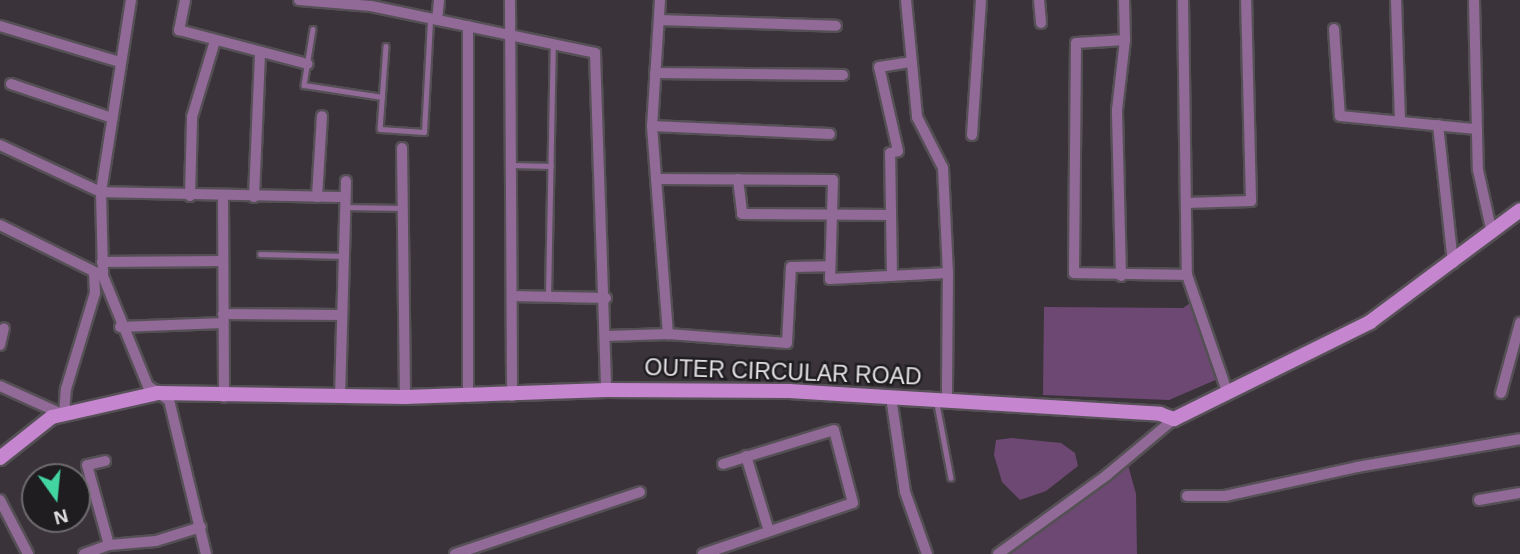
<!DOCTYPE html>
<style>
body{margin:0}
#map{position:relative;width:1520px;height:554px;overflow:hidden;background:#3a343a;font-family:Arial,sans-serif}
div>[style]{position:absolute}
[style*='--x']{left:calc(var(--x)*1px);top:calc(var(--y)*1px);width:calc(var(--w)*1px);rotate:calc(var(--a)*1deg)}
.green>*{inset:0;background:#6d4873}
.roads{filter:drop-shadow(2px 0 #555055) drop-shadow(-2px 0 #555055) drop-shadow(0 2px #555055) drop-shadow(0 -2px #555055)}
.service>*{height:4.5px;margin:-2.25px;padding:0 2.25px;transform-origin:2.25px;border-radius:2.25px;background:#926a98}
.minor>*{height:10px;margin:-5px;padding:0 5px;transform-origin:5px;border-radius:5px;background:#926a98}
.secondary>*{height:14px;margin:-7px;padding:0 7px;transform-origin:7px;border-radius:7px;background:#c586cf}
span{translate:-50% -50%;white-space:nowrap;text-align:center;line-height:1.15;-webkit-text-stroke:5px #1f1d20;paint-order:stroke}
.street-label{font-size:23px;color:#e4e1e5}
.north{position:absolute;left:21px;top:463px;width:70px;height:70px;box-sizing:border-box;background:#1f1d20;border:2px solid #6e6b6f;border-radius:50%;rotate:165deg;font-size:19px;font-weight:700;line-height:28px;text-align:center;color:#e4e1e5}
.north::after{content:'';display:block;margin:auto;width:24px;height:32px;background:#42d4a1;clip-path:polygon(50% 0,100% 100%,50% 72%,0 100%)}
</style>
<div id="map">
<div class="green">
<i style="clip-path:polygon(1195px 300px,1220px 378px,1169px 400px,1043px 395px,1044px 307px,1183px 308px)"></i>
<i style="clip-path:polygon(1012px 438px,1061px 443px,1075px 453px,1078px 466px,1046px 491px,1020px 500px,1002px 482px,994px 455px,996px 440px)"></i>
<i style="clip-path:polygon(1128px 465px,1136px 494px,1137px 554px,1008px 554px)"></i>
</div>
<div class="roads">
<div class="service">
<i style="--x:313;--y:29;--w:57;--a:99.1"></i>
<i style="--x:304;--y:85;--w:79;--a:8.7"></i>
<i style="--x:386;--y:46;--w:83;--a:94.1"></i>
<i style="--x:380;--y:129;--w:44;--a:3.9"></i>
<i style="--x:424;--y:132;--w:112;--a:-86.9"></i>
<i style="--x:511;--y:165;--w:40;--a:1.4"></i>
<i style="--x:345;--y:207;--w:57;--a:1"></i>
<i style="--x:260;--y:254;--w:83;--a:1.4"></i>
<i style="--x:548;--y:296;--w:250;--a:-88.9"></i>
<i style="--x:937;--y:404;--w:75;--a:79.3"></i>
</div>
<div class="minor">
<i style="--x:131;--y:0;--w:194;--a:98.9"></i>
<i style="--x:101;--y:192;--w:84;--a:88.6"></i>
<i style="--x:103;--y:276;--w:119;--a:67.8"></i>
<i style="--x:148;--y:386;--w:25;--a:34"></i>
<i style="--x:169;--y:400;--w:158;--a:76.5"></i>
<i style="--x:185;--y:0;--w:31;--a:101"></i>
<i style="--x:179;--y:30;--w:133;--a:14.8"></i>
<i style="--x:299;--y:0;--w:72;--a:4.8"></i>
<i style="--x:371;--y:6;--w:229;--a:11.8"></i>
<i style="--x:595;--y:53;--w:337;--a:88.1"></i>
<i style="--x:510;--y:0;--w:396;--a:89.7"></i>
<i style="--x:660;--y:0;--w:126;--a:93.6"></i>
<i style="--x:652;--y:126;--w:209;--a:85.6"></i>
<i style="--x:906;--y:0;--w:118;--a:84.6"></i>
<i style="--x:917;--y:117;--w:57;--a:63"></i>
<i style="--x:943;--y:168;--w:105;--a:87.3"></i>
<i style="--x:1039;--y:0;--w:23;--a:85"></i>
<i style="--x:1183;--y:0;--w:275;--a:89.2"></i>
<i style="--x:1187;--y:275;--w:126;--a:71"></i>
<i style="--x:1396;--y:0;--w:121;--a:88.1"></i>
<i style="--x:1474;--y:0;--w:170;--a:88.7"></i>
<i style="--x:1478;--y:170;--w:65;--a:77.5"></i>
<i style="--x:437;--y:20;--w:20;--a:-84"></i>
<i style="--x:659;--y:20;--w:177;--a:1.9"></i>
<i style="--x:0;--y:26;--w:125;--a:16.7"></i>
<i style="--x:468;--y:26;--w:371;--a:90"></i>
<i style="--x:1334;--y:29;--w:87;--a:86.1"></i>
<i style="--x:1340;--y:116;--w:137;--a:5.5"></i>
<i style="--x:1125;--y:40;--w:49;--a:176.5"></i>
<i style="--x:1076;--y:43;--w:230;--a:90.5"></i>
<i style="--x:1074;--y:273;--w:113;--a:1"></i>
<i style="--x:655;--y:73;--w:188;--a:0.6"></i>
<i style="--x:11;--y:84;--w:107;--a:18.6"></i>
<i style="--x:1438;--y:125;--w:139;--a:83.8"></i>
<i style="--x:652;--y:126;--w:178;--a:2.6"></i>
<i style="--x:972;--y:135;--w:135;--a:-86.2"></i>
<i style="--x:0;--y:145;--w:111;--a:25"></i>
<i style="--x:101;--y:192;--w:244;--a:1.2"></i>
<i style="--x:402;--y:148;--w:249;--a:89.3"></i>
<i style="--x:658;--y:179;--w:175;--a:0.3"></i>
<i style="--x:833;--y:180;--w:99;--a:91.7"></i>
<i style="--x:830;--y:279;--w:118;--a:-2.9"></i>
<i style="--x:948;--y:273;--w:127;--a:90.5"></i>
<i style="--x:738;--y:179;--w:35;--a:83"></i>
<i style="--x:742;--y:214;--w:149;--a:0.4"></i>
<i style="--x:190;--y:196;--w:79;--a:-88.5"></i>
<i style="--x:192;--y:117;--w:79;--a:-73.2"></i>
<i style="--x:223;--y:197;--w:200;--a:89.7"></i>
<i style="--x:254;--y:197;--w:143;--a:-87.6"></i>
<i style="--x:317;--y:197;--w:81;--a:-86.5"></i>
<i style="--x:1186;--y:203;--w:65;--a:-1.8"></i>
<i style="--x:1251;--y:201;--w:201;--a:-91.4"></i>
<i style="--x:0;--y:225;--w:110;--a:26.3"></i>
<i style="--x:102;--y:262;--w:121;--a:-0.5"></i>
<i style="--x:892;--y:276;--w:123;--a:-90.9"></i>
<i style="--x:890;--y:153;--w:8;--a:-14"></i>
<i style="--x:898;--y:151;--w:86;--a:-102.7"></i>
<i style="--x:879;--y:67;--w:33;--a:-9"></i>
<i style="--x:1121;--y:276;--w:166;--a:-91.4"></i>
<i style="--x:1117;--y:110;--w:70;--a:-83.5"></i>
<i style="--x:1125;--y:40;--w:40;--a:-91.4"></i>
<i style="--x:512;--y:296;--w:94;--a:1.2"></i>
<i style="--x:223;--y:314;--w:119;--a:0.5"></i>
<i style="--x:120;--y:327;--w:103;--a:-2.2"></i>
<i style="--x:606;--y:336;--w:62;--a:-1.8"></i>
<i style="--x:668;--y:334;--w:119;--a:4.3"></i>
<i style="--x:787;--y:343;--w:76;--a:-87"></i>
<i style="--x:791;--y:267;--w:39;--a:-1"></i>
<i style="--x:0;--y:345;--w:17;--a:-77"></i>
<i style="--x:0;--y:386;--w:70;--a:24.4"></i>
<i style="--x:64;--y:415;--w:26;--a:-86"></i>
<i style="--x:66;--y:389;--w:100;--a:-73.2"></i>
<i style="--x:95;--y:293;--w:18;--a:-93"></i>
<i style="--x:1501;--y:393;--w:73;--a:-74.8"></i>
<i style="--x:340;--y:397;--w:216;--a:-88.4"></i>
<i style="--x:891;--y:397;--w:96;--a:81.6"></i>
<i style="--x:905;--y:492;--w:66;--a:70.5"></i>
<i style="--x:746;--y:456;--w:78;--a:73"></i>
<i style="--x:105;--y:461;--w:18;--a:167"></i>
<i style="--x:87;--y:465;--w:83;--a:74.6"></i>
<i style="--x:1187;--y:496;--w:38;--a:0"></i>
<i style="--x:1225;--y:496;--w:135;--a:-12.4"></i>
<i style="--x:1357;--y:467;--w:165;--a:-9.7"></i>
<i style="--x:0;--y:500;--w:61;--a:62.6"></i>
<i style="--x:1479;--y:500;--w:42;--a:-9.7"></i>
<i style="--x:84;--y:554;--w:27;--a:-20"></i>
<i style="--x:109;--y:545;--w:47;--a:-4.9"></i>
<i style="--x:156;--y:541;--w:47;--a:-17.3"></i>
<i style="--x:455;--y:554;--w:195;--a:-18.5"></i>
<i style="--x:703;--y:554;--w:158;--a:-18.8"></i>
<i style="--x:853;--y:503;--w:75;--a:-104.6"></i>
<i style="--x:834;--y:430;--w:116;--a:163"></i>
<i style="--x:998;--y:554;--w:135;--a:-35.9"></i>
<i style="--x:1107;--y:475;--w:87;--a:-39.9"></i>
</div>
<div class="secondary">
<i style="--x:0;--y:458;--w:66;--a:-38.3"></i>
<i style="--x:52;--y:417;--w:109;--a:-12.8"></i>
<i style="--x:158;--y:393;--w:247;--a:0.9"></i>
<i style="--x:405;--y:397;--w:201;--a:-2"></i>
<i style="--x:606;--y:390;--w:183;--a:0.3"></i>
<i style="--x:789;--y:391;--w:372;--a:3.5"></i>
<i style="--x:1160;--y:414;--w:15;--a:20"></i>
<i style="--x:1174;--y:419;--w:219;--a:-26.3"></i>
<i style="--x:1370;--y:322;--w:187;--a:-36.7"></i>
</div>
</div>
<div class="street-label">
<span style="left:783px;top:372px;rotate:2deg">OUTER CIRCULAR ROAD</span>
</div>
<div class="north">N</div>
</div>
